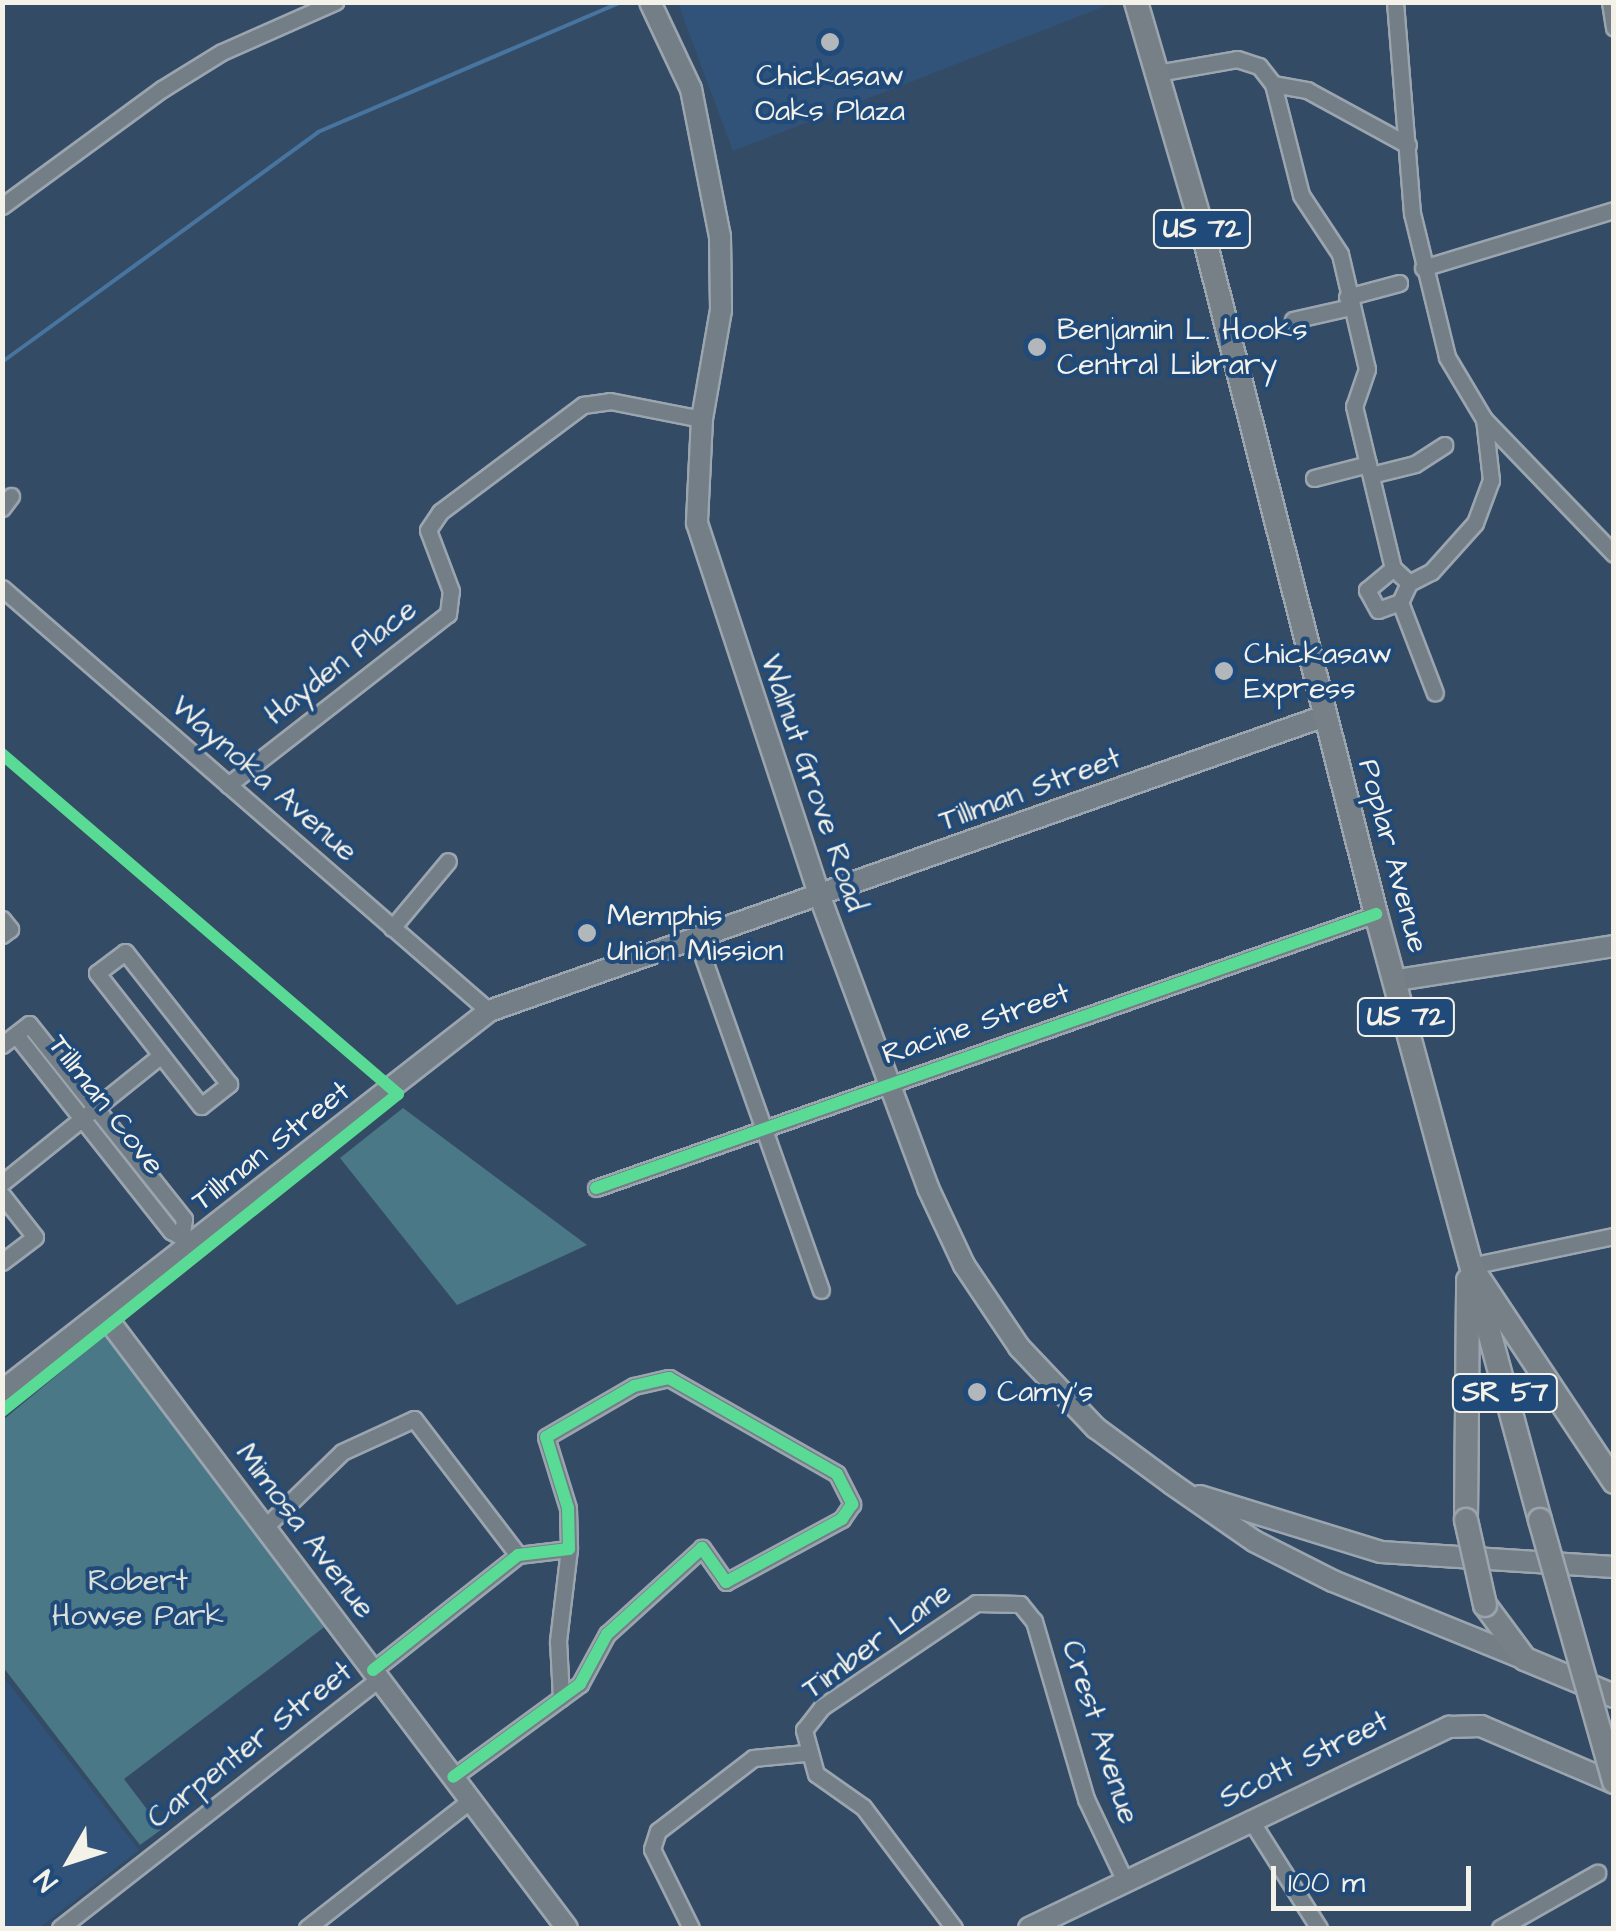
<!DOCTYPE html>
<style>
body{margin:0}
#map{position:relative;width:1616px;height:1931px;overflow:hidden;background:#344b65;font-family:"Architects Daughter",sans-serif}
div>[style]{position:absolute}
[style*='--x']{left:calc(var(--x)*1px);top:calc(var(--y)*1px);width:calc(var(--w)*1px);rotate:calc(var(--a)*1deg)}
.built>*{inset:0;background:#325379}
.green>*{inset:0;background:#4a7886}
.stream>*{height:4px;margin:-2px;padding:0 2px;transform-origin:2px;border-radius:2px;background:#4775a0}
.roads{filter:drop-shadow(2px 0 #9ba5af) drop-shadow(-2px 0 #9ba5af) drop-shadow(0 2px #9ba5af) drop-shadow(0 -2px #9ba5af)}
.street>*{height:15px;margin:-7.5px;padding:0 7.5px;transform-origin:7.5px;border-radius:7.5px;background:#737e87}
.secondary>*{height:20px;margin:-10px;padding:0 10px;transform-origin:10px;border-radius:10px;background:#737e87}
.primary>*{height:22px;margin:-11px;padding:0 11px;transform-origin:11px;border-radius:11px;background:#788087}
.bridges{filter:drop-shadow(2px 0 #9ba5af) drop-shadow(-2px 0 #9ba5af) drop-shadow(0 2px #9ba5af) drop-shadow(0 -2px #9ba5af)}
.primary-bridge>*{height:22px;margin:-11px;padding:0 11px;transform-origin:11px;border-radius:11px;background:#788087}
.cycleway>*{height:12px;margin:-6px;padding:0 6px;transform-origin:6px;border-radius:6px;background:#5adb95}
.dots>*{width:28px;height:28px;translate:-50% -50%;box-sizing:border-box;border:5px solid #1f4a7a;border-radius:50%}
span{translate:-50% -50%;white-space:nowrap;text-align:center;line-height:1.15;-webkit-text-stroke:8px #1f4a7a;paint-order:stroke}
.shield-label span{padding:2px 8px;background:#1f4a7a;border:2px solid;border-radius:8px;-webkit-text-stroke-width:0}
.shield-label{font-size:28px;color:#f4f1e8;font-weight:700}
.poi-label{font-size:30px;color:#f4f1e8}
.left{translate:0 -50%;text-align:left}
.street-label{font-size:30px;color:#f4f1e8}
.park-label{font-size:30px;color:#dbe0da}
.frame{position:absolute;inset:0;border:5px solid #f4f1e8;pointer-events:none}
.north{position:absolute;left:20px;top:1811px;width:100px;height:100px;-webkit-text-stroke:8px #1f4a7a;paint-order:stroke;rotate:231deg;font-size:28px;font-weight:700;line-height:40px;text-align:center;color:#f4f1e8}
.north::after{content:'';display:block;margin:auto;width:35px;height:45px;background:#f4f1e8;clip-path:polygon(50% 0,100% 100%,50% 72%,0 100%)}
.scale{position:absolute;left:1271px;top:1866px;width:200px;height:45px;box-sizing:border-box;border:5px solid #f4f1e8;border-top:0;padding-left:12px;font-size:30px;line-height:35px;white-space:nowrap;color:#f4f1e8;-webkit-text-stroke:8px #1f4a7a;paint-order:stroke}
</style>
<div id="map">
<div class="built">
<i style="clip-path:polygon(1113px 3px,733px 151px,678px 3px,1113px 2px)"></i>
<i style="clip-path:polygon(2px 1675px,139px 1850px,39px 1928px,3px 1928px)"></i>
</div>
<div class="green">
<i style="clip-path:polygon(403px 1108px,587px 1245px,457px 1305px,340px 1158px)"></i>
<i style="clip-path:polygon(108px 1333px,327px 1625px,124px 1779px,162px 1829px,140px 1845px,3px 1667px,3px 1420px)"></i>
</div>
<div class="stream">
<i style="--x:2;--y:362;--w:391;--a:-36"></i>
<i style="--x:318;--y:132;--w:330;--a:-23.2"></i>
</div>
<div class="roads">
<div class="street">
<i style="--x:1395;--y:2;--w:212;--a:85.4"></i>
<i style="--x:1412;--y:213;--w:148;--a:76.3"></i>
<i style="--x:1447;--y:357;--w:72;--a:59.2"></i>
<i style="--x:1484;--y:419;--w:187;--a:46.1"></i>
<i style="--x:1610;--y:2;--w:26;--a:81"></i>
<i style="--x:1157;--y:73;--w:81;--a:-9.9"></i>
<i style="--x:1237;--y:59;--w:23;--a:18"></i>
<i style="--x:1259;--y:66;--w:23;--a:52"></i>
<i style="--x:1273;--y:84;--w:35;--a:10"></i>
<i style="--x:1307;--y:90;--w:115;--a:28.6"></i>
<i style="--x:1273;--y:84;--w:114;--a:75.8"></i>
<i style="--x:1301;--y:195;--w:71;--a:56.5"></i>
<i style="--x:1340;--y:254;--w:118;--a:76.8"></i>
<i style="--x:1367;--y:369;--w:39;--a:109"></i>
<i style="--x:1354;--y:406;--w:167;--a:76.5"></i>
<i style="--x:1393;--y:568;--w:22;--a:43"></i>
<i style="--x:1409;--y:583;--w:21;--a:115"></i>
<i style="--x:1400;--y:602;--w:23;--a:160"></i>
<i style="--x:1378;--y:610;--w:23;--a:-119"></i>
<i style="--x:1367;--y:590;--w:34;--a:-40"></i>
<i style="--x:2;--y:206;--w:198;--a:-36.2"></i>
<i style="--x:162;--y:89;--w:70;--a:-31.7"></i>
<i style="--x:222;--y:52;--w:124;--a:-23.9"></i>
<i style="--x:1423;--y:268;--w:200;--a:-16.9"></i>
<i style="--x:1347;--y:297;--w:54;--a:-15.1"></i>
<i style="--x:1293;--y:320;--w:58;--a:-12.8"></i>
<i style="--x:1371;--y:475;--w:45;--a:-14"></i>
<i style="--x:1415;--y:464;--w:35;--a:-33"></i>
<i style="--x:1314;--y:478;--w:56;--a:-14.5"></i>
<i style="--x:2;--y:508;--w:15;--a:-53"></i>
<i style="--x:1409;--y:583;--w:25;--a:-27"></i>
<i style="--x:1431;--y:572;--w:66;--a:-48.1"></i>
<i style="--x:1475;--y:523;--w:46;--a:-69.6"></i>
<i style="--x:1491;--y:480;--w:61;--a:-96.5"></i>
<i style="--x:2;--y:588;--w:645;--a:40.98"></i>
<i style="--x:1400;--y:602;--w:97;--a:69"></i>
<i style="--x:228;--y:785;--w:279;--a:-37.9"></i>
<i style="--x:448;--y:614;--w:23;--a:-83"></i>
<i style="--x:451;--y:591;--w:65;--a:-110.7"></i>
<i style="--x:428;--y:530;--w:22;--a:-56"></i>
<i style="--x:440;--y:512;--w:179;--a:-36.8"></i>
<i style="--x:583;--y:405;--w:27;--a:-8"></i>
<i style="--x:610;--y:401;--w:94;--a:11.1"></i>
<i style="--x:2;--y:919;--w:13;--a:51"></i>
<i style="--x:10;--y:929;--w:10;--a:143"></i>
<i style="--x:392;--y:928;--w:87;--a:-50.1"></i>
<i style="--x:698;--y:943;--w:368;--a:70.5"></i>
<i style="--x:16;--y:1035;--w:250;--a:51.7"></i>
<i style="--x:171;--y:1231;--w:20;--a:30"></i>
<i style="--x:2;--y:1045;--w:34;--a:-38"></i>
<i style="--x:29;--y:1024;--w:249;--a:51.5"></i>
<i style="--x:184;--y:1219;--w:15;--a:98"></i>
<i style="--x:2;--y:1183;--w:204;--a:-38.8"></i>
<i style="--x:161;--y:1055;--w:65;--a:51.9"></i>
<i style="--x:201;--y:1106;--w:36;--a:-38"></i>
<i style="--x:229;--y:1084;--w:168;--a:-128.2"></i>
<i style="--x:125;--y:952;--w:35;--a:143"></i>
<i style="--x:97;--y:973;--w:104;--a:52"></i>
<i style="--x:596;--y:1188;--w:827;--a:-19.36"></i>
<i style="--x:2;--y:1195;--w:53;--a:51.8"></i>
<i style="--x:35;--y:1237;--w:41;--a:142.9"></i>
<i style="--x:1470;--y:1266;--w:147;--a:-11.8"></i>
<i style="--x:265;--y:1527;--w:107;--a:-44.2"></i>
<i style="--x:342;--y:1452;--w:79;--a:-24.6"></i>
<i style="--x:414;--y:1419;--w:171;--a:52.6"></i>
<i style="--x:373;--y:1670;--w:185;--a:-38.4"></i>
<i style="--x:518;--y:1555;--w:51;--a:-6.7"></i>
<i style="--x:569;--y:1549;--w:41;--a:-91.4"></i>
<i style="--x:568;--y:1508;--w:74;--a:-107.2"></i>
<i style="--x:546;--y:1437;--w:102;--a:-30.1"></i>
<i style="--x:634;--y:1386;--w:36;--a:-13"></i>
<i style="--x:669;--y:1378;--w:193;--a:29.7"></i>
<i style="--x:837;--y:1474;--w:34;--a:63"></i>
<i style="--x:852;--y:1504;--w:18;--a:124"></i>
<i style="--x:842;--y:1519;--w:132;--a:151.5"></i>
<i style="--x:726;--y:1582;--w:42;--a:-125.2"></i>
<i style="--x:702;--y:1548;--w:128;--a:137.8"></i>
<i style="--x:607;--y:1634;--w:57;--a:118.4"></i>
<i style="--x:580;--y:1684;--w:157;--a:143.8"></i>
<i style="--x:561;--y:1698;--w:57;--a:-93"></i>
<i style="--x:558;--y:1641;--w:93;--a:-83.2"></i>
<i style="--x:1250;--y:1819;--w:129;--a:57.7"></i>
<i style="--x:60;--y:1928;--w:405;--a:-38"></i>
<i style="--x:307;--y:1928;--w:208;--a:-38"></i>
<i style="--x:691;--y:1928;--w:88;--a:-116.3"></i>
<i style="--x:652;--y:1849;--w:19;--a:-72"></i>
<i style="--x:658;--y:1831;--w:120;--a:-37.5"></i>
<i style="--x:753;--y:1758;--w:52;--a:-5.5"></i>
<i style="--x:954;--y:1928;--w:151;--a:-126.9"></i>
<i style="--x:863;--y:1807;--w:57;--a:-144.9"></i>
<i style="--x:816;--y:1774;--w:46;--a:-105.3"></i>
<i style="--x:804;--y:1730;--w:29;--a:-52"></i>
<i style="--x:822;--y:1707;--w:186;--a:-34"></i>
<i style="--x:976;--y:1603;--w:44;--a:1.3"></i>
<i style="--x:1020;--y:1604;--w:22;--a:51"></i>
<i style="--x:1034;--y:1621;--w:185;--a:73.7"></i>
<i style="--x:1086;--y:1799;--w:89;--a:64.6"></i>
<i style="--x:1500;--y:1928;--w:112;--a:-29.6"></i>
</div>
<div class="secondary">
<i style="--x:650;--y:2;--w:96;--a:64.8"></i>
<i style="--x:691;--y:89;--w:151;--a:78.9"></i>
<i style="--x:720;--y:237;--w:73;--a:89.2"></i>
<i style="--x:721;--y:310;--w:111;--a:99.9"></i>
<i style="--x:702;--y:419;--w:104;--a:92.8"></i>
<i style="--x:697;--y:523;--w:394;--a:71.8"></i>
<i style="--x:820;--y:897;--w:310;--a:69.6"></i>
<i style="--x:928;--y:1188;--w:85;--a:64.9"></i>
<i style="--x:964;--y:1265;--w:99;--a:56.1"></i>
<i style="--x:1019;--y:1347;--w:112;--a:46.5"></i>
<i style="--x:1096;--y:1428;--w:94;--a:36.4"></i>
<i style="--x:1172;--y:1484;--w:100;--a:34.8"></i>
<i style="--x:1254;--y:1541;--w:89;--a:26.9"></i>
<i style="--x:1333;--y:1581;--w:207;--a:22.1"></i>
<i style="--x:1397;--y:980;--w:220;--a:-8.9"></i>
<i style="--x:103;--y:1313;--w:770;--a:52.97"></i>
<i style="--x:2;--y:1391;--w:618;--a:-37.96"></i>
<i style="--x:489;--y:1011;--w:887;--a:-19.44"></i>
<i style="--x:1200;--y:1496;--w:189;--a:17.2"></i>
<i style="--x:1381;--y:1552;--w:233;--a:3.7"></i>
<i style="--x:1029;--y:1928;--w:466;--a:-25.6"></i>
<i style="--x:1449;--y:1727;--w:32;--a:-2"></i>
<i style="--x:1481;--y:1726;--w:145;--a:23.2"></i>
</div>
<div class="primary">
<i style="--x:1136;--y:2;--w:228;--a:73.7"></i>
<i style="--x:1200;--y:221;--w:715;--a:75.75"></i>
<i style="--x:1376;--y:914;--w:628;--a:74.86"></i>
<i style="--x:1478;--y:1277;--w:246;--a:56.4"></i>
<i style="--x:1466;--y:1520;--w:240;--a:-89.5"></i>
<i style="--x:1485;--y:1605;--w:67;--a:53.5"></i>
<i style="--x:1525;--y:1659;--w:96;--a:22.6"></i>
</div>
</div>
<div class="bridges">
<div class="primary-bridge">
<i style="--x:1466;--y:1520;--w:87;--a:77.4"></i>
<i style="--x:1540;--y:1520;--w:272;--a:74.2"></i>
</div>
</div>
<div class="cycleway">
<i style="--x:2;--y:754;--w:522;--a:40.65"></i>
<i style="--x:398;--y:1094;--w:507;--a:141.32"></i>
<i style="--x:596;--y:1188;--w:827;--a:-19.36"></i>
<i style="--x:373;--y:1670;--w:185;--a:-38.4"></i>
<i style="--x:518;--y:1555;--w:51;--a:-6.7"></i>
<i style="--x:569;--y:1549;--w:41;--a:-91.4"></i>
<i style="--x:568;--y:1508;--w:74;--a:-107.2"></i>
<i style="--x:546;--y:1437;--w:102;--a:-30.1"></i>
<i style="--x:634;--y:1386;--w:36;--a:-13"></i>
<i style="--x:669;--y:1378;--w:193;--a:29.7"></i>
<i style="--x:837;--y:1474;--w:34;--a:63"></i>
<i style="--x:852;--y:1504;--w:18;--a:124"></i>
<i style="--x:842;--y:1519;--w:132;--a:151.5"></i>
<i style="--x:726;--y:1582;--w:42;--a:-125.2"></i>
<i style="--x:702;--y:1548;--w:128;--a:137.8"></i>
<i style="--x:607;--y:1634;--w:57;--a:118.4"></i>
<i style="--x:580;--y:1684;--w:157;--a:143.8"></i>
</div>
<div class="dots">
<i style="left:830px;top:42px;background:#b1b7ba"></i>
<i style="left:1037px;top:347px;background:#b1b7ba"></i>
<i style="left:1224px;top:671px;background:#b1b7ba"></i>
<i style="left:587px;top:933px;background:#b1b7ba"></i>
<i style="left:977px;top:1392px;background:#b1b7ba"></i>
</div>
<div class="shield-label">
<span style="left:1202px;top:229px">US 72</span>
<span style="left:1406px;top:1017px">US 72</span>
<span style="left:1505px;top:1393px">SR 57</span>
</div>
<div class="poi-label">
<span style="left:830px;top:93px">Chickasaw<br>Oaks Plaza</span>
<span class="left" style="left:1057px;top:347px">Benjamin L. Hooks<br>Central Library</span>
<span class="left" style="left:1244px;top:671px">Chickasaw<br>Express</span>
<span class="left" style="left:607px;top:933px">Memphis<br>Union Mission</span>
<span class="left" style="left:997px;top:1392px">Camy's</span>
</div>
<div class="street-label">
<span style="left:341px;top:662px;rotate:-38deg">Hayden Place</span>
<span style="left:264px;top:779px;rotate:41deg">Waynoka Avenue</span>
<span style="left:813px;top:783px;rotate:71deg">Walnut Grove Road</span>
<span style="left:1030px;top:790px;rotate:-20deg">Tillman Street</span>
<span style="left:1393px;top:856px;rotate:75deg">Poplar Avenue</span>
<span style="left:976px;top:1024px;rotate:-19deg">Racine Street</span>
<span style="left:106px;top:1105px;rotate:52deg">Tillman Cove</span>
<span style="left:271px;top:1146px;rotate:-38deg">Tillman Street</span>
<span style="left:305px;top:1531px;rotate:53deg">Mimosa Avenue</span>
<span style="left:877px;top:1641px;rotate:-36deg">Timber Lane</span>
<span style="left:1100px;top:1732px;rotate:72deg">Crest Avenue</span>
<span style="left:250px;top:1745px;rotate:-38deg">Carpenter Street</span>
<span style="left:1304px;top:1760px;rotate:-26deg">Scott Street</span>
</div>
<div class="park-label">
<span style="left:138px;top:1598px">Robert<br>Howse Park</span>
</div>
<div class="frame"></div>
<div class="north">N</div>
<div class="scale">100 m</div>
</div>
